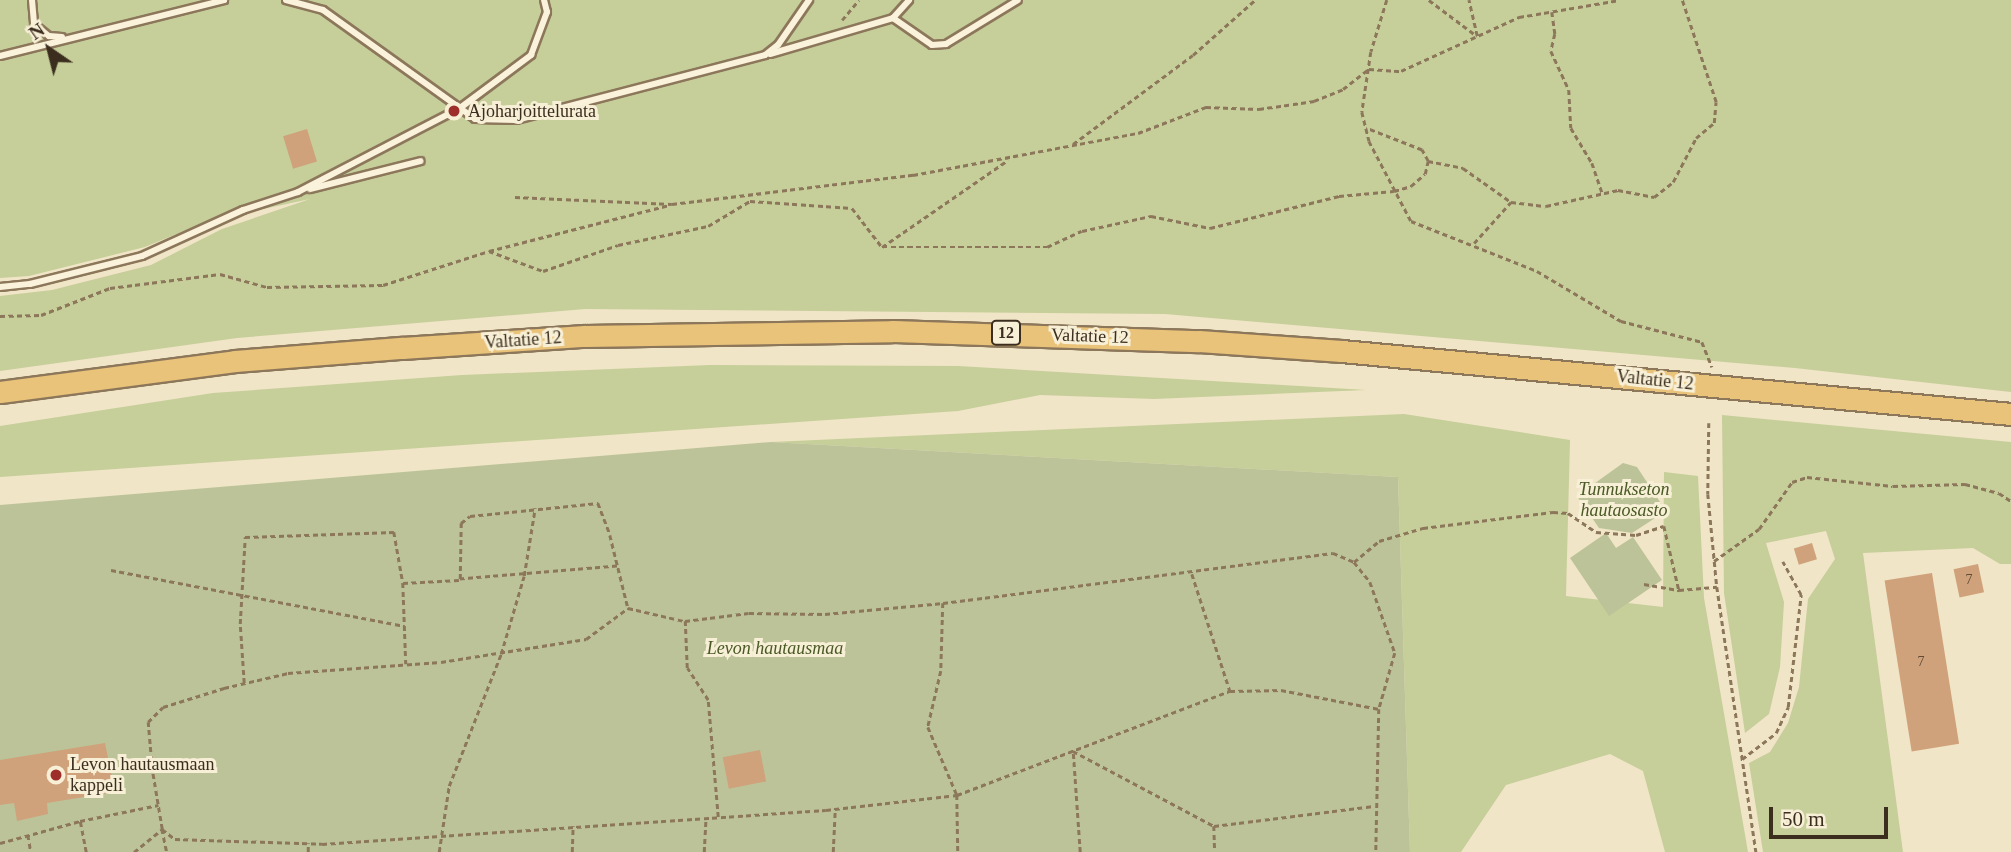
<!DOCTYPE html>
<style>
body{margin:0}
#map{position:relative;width:2011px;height:852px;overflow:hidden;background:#f0e5c6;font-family:Georgia,serif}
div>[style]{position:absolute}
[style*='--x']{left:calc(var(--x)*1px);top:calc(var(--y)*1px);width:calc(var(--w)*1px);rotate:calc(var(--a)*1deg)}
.green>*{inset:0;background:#c6ce9a}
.cemetery>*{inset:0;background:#bcc399}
.building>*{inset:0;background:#cfa27b;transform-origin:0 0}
.path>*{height:2.5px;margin-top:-1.25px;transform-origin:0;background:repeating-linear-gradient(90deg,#8c775b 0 5px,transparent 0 8.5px)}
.roads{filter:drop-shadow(2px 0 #8c775b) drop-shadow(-2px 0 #8c775b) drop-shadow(0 2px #8c775b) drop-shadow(0 -2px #8c775b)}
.service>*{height:6px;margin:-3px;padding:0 3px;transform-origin:3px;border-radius:3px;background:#faf2da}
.trunk>*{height:21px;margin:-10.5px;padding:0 10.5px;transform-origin:10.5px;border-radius:10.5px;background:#eac37a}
.dots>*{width:19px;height:19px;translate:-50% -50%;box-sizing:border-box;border:4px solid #f7efd6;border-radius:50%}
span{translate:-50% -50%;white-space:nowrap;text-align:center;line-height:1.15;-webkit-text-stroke:6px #f7efd6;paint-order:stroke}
.number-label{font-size:14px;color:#614b36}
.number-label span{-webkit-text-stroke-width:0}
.shield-label span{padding:2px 5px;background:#f7efd6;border:2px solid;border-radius:5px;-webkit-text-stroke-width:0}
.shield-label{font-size:16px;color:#3c2e1f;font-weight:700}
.poi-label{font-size:18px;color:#3c2e1f}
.left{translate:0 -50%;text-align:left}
.street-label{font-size:18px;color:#3c2e1f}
.park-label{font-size:18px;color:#4a5925;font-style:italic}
.north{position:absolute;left:14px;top:14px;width:70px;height:70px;-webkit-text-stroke:5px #f7efd6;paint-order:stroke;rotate:325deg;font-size:19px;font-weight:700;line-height:28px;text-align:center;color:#3c2e1f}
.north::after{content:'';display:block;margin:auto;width:24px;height:32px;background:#3c2e1f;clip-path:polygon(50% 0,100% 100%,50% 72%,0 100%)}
.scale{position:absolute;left:1769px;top:807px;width:119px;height:32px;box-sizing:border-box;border:4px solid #3c2e1f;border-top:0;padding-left:9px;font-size:21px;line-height:24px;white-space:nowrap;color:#3c2e1f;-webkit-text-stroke:5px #f7efd6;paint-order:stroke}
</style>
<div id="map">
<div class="green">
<i style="clip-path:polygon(0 0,2011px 0,2011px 392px,1795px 368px,1165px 314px,585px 309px,237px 338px,0 371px,0 296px,52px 290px,151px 265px,222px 229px,310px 199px,245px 213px,241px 207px,145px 247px,29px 276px,0 278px)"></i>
<i style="clip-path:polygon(710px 365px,958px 366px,1366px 390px,1154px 399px,1040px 395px,958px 411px,0 477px,0 426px,213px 393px,462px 375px)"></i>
<i style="clip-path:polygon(1404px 414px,1570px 440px,1566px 596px,1663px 607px,1664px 472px,1698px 476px,1704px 598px,1748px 852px,1665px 852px,1643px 771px,1610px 754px,1506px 785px,1461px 852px,1410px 852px,1398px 477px,771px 442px)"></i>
<i style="clip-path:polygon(1722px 415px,2011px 442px,2011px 564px,2000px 564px,1973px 548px,1863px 553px,1903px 852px,1763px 852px,1749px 763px,1770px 752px,1788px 723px,1799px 687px,1808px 599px,1835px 559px,1826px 531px,1766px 543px,1784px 602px,1780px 667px,1769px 714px,1745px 733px,1724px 593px)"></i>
</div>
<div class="cemetery">
<i style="clip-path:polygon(771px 442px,1398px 477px,1410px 852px,0 852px,0 505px)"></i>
<i style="clip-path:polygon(1623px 463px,1637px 467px,1666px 511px,1632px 533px,1599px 528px,1577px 496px)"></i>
<i style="clip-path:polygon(1606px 533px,1616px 548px,1633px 537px,1662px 580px,1609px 616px,1570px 558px)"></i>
</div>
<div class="building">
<i style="left:307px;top:129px;width:34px;height:25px;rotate:73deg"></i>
<i style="left:1812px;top:543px;width:17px;height:19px;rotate:73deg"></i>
<i style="left:1978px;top:564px;width:29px;height:25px;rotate:78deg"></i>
<i style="left:1932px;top:573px;width:173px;height:48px;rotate:81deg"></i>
<i style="clip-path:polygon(105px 743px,115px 792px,47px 803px,48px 814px,17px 821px,14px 803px,0 805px,0 760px)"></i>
<i style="left:760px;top:750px;width:32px;height:38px;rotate:79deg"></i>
</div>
<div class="path">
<i style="--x:1387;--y:0;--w:54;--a:107.1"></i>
<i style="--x:1371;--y:52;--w:61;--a:98.5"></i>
<i style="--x:1362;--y:112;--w:30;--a:76"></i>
<i style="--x:1369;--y:141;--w:90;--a:62.3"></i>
<i style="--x:1411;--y:221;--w:136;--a:21.6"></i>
<i style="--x:1537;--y:271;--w:98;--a:30.8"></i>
<i style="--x:1621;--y:321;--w:84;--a:14.5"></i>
<i style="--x:1702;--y:342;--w:27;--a:68"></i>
<i style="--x:1429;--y:0;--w:60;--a:36.9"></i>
<i style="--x:1477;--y:36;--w:37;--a:-103"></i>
<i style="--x:1552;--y:12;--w:22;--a:82"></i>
<i style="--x:1555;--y:34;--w:17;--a:103"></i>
<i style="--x:1551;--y:51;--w:43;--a:65.2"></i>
<i style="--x:1569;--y:90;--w:38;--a:87"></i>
<i style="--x:1571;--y:128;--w:41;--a:59"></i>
<i style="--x:1592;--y:163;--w:31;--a:71"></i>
<i style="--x:842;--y:20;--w:26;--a:-50"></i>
<i style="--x:1369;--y:69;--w:32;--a:4"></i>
<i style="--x:1401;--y:71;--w:130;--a:-24.6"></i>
<i style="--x:1519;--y:17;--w:102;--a:-9.6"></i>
<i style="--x:1073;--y:144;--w:149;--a:-36.6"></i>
<i style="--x:1193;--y:55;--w:83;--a:-41.6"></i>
<i style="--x:1428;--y:161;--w:36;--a:11"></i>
<i style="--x:1463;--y:168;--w:59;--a:35.3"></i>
<i style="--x:515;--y:197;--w:157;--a:2.6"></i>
<i style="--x:672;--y:204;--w:243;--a:-6.9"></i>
<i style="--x:913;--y:175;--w:229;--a:-10.6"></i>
<i style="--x:1138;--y:133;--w:73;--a:-20.9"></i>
<i style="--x:1206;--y:107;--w:53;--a:2.2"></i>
<i style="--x:1259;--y:109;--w:56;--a:-8.3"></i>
<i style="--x:1314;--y:101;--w:31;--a:-22"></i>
<i style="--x:1343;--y:89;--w:33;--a:-38"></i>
<i style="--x:1474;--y:243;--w:55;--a:-47.9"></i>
<i style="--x:1511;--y:202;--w:35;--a:7"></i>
<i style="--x:1546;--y:206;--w:74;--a:-12.5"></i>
<i style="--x:1618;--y:190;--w:37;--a:11"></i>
<i style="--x:1654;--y:197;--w:24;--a:-38"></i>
<i style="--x:1673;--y:182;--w:50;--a:-62.4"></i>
<i style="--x:1696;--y:138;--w:23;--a:-40"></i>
<i style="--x:1714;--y:123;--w:21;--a:-85"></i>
<i style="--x:1716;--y:102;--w:108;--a:-108.4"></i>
<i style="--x:882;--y:247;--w:165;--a:0"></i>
<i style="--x:1047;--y:247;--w:38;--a:-25"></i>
<i style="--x:1082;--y:231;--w:71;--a:-12.3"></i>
<i style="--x:1151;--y:216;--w:60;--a:11.5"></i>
<i style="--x:1210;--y:228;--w:133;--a:-13.9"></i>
<i style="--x:1339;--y:196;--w:55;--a:-5.2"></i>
<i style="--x:1394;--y:191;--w:18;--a:-16"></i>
<i style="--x:1411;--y:186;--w:18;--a:-41"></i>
<i style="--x:1425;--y:174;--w:13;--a:-77"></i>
<i style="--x:1428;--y:161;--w:13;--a:-119"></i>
<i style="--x:1422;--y:150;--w:60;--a:-158.6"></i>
<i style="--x:489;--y:251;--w:58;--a:20.3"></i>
<i style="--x:543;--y:271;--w:79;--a:-19.1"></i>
<i style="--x:618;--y:245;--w:92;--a:-11.9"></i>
<i style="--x:708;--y:226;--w:49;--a:-30.8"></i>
<i style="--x:750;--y:201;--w:102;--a:3.9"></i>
<i style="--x:852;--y:208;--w:49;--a:52.4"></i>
<i style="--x:882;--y:247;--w:153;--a:-34.6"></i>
<i style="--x:0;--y:316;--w:41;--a:-1.4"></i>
<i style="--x:41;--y:315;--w:74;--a:-21.4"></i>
<i style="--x:110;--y:288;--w:111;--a:-7.3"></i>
<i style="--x:220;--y:274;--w:49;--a:15.5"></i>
<i style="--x:267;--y:287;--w:116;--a:-1"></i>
<i style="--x:383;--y:285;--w:111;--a:-17.8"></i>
<i style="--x:489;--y:251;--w:186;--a:-14.3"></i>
<i style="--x:1709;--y:423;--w:71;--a:90.8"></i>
<i style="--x:1708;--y:494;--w:93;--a:84.5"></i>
<i style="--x:1717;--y:587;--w:268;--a:81.6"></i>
<i style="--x:1714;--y:561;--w:55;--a:-35.4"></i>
<i style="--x:1759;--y:529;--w:57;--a:-54.9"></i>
<i style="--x:1792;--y:482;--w:16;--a:-18"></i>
<i style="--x:1807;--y:477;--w:86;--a:6"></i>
<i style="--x:1893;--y:486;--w:72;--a:-1.6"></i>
<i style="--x:1965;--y:484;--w:35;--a:15"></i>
<i style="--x:1999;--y:493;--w:14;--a:34"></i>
<i style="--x:1354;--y:562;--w:33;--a:-40"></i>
<i style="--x:1379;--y:541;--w:46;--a:-16.5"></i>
<i style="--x:1423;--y:528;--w:131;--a:-7"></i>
<i style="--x:1553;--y:512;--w:15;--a:4"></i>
<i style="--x:1568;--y:513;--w:34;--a:34"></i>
<i style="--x:1596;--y:532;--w:40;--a:4.3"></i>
<i style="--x:1636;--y:535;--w:29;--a:-18"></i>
<i style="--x:1664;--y:526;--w:66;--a:76.8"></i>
<i style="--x:1679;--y:590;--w:38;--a:-5"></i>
<i style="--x:617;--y:566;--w:158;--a:175.3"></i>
<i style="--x:460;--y:579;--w:56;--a:-89"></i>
<i style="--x:461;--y:523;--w:11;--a:-38"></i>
<i style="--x:470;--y:516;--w:129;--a:-5.8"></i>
<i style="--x:598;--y:503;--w:34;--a:69"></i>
<i style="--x:610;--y:535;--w:75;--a:76.1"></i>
<i style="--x:111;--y:570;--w:299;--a:10.8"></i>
<i style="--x:1192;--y:574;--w:123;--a:72"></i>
<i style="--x:403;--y:583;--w:56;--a:-3.1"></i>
<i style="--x:1644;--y:584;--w:36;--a:10"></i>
<i style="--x:943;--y:603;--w:68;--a:91.7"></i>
<i style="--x:941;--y:671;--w:57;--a:103.1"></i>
<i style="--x:928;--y:727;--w:74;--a:66.9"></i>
<i style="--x:957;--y:795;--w:57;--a:89"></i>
<i style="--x:244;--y:683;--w:59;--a:-93.9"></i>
<i style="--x:240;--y:624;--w:87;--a:-86.7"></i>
<i style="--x:245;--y:537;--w:149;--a:-1.9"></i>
<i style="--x:394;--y:532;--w:52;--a:80"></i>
<i style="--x:403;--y:583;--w:81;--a:87.9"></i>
<i style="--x:1742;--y:759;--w:43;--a:-37.4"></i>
<i style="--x:1776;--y:733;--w:29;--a:-65"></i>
<i style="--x:1788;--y:707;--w:113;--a:-83.4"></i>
<i style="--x:1801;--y:595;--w:38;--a:-119"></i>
<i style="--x:191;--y:760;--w:40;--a:167"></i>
<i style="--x:152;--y:769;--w:47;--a:-94.9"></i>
<i style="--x:148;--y:722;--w:21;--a:-45"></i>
<i style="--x:163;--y:707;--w:64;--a:-17.3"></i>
<i style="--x:224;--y:688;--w:66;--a:-13.2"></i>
<i style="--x:288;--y:673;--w:153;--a:-4.1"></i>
<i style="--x:441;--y:662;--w:147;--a:-9"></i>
<i style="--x:586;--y:639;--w:52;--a:-36.4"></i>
<i style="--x:628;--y:608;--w:57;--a:13.1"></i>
<i style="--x:718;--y:817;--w:117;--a:-94.9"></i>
<i style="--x:708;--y:700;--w:38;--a:-123"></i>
<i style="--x:687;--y:668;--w:47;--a:-92.4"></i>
<i style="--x:685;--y:621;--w:64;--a:-7.1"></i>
<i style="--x:749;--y:613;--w:76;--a:0.8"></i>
<i style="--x:825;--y:614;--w:119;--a:-5.3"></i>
<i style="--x:943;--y:603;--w:393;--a:-7.3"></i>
<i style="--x:1333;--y:553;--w:23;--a:23"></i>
<i style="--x:1354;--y:562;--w:26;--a:51"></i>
<i style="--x:1370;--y:582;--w:75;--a:70.6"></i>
<i style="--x:1395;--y:653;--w:58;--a:105.9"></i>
<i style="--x:1379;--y:709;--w:143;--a:91.2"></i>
<i style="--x:1214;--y:826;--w:161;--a:-7.1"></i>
<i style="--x:162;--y:829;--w:16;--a:38"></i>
<i style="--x:175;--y:839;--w:147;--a:1.9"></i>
<i style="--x:322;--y:844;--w:505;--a:-3.86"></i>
<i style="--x:826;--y:810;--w:132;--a:-6.5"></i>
<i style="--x:957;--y:795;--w:292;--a:-20.9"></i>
<i style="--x:1230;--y:691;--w:51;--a:-1.1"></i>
<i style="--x:1281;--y:690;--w:100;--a:11"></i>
<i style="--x:162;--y:829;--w:24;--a:78"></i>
<i style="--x:28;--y:835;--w:17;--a:80"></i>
<i style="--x:0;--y:843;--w:83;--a:-15.4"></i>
<i style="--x:86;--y:852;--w:32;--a:-101"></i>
<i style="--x:80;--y:821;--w:80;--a:-11.6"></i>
<i style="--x:134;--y:852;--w:36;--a:-39"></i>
<i style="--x:162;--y:829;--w:61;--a:-99.5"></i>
<i style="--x:308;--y:852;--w:9;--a:-90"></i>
<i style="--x:439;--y:852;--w:67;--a:-81.4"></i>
<i style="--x:449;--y:786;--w:142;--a:-68.5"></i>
<i style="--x:501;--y:654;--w:81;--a:-73.6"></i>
<i style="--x:524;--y:576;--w:69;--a:-80.8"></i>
<i style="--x:572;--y:852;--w:26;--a:-88"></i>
<i style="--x:704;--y:852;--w:34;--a:-87"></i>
<i style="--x:833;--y:852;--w:43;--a:-87.3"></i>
<i style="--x:1080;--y:852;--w:101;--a:-94"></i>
<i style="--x:1073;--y:751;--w:160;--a:28"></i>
<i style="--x:1214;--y:826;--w:26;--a:88"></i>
</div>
<div class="roads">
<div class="service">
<i style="--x:32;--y:0;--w:24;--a:85"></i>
<i style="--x:34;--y:24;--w:19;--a:39"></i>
<i style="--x:49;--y:36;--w:13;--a:4"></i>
<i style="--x:286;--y:0;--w:38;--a:15"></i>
<i style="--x:323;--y:10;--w:187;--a:35.6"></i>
<i style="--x:475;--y:119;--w:41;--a:1.4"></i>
<i style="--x:516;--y:120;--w:257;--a:-14.6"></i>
<i style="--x:765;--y:55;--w:16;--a:-38"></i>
<i style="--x:778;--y:45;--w:55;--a:-55.4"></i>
<i style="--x:893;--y:18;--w:47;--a:34.7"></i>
<i style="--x:932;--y:45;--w:14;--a:-4"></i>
<i style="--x:946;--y:44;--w:84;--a:-31.4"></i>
<i style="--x:770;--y:54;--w:128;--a:-16.3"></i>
<i style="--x:893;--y:18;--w:24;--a:-48"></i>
<i style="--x:0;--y:56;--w:231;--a:-14"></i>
<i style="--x:310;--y:189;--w:114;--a:-14.2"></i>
<i style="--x:0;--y:287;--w:30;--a:-6"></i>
<i style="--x:30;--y:284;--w:115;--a:-14"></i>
<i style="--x:142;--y:256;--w:111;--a:-24.5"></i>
<i style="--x:243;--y:210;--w:58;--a:-18.1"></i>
<i style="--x:298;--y:192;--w:182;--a:-27.4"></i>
<i style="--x:460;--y:108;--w:89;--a:-36.7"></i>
<i style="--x:531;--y:55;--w:46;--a:-69.6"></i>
<i style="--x:547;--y:12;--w:12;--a:-104"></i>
</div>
<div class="trunk">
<i style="--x:0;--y:392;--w:237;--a:-7.5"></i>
<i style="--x:235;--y:361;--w:168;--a:-4.5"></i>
<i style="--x:402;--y:348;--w:183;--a:-3.8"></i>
<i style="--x:585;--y:336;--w:307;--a:-0.9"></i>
<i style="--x:892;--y:331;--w:307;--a:1.9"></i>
<i style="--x:1199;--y:341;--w:143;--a:4"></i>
<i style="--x:1342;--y:351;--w:672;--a:5.38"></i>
</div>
</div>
<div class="dots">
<i style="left:454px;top:111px;background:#9d2e29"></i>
<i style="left:56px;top:775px;background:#9d2e29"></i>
</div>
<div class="number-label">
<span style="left:1969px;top:580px">7</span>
<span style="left:1921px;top:662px">7</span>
</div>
<div class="shield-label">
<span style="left:1006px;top:333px">12</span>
</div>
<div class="poi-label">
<span class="left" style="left:468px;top:111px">Ajoharjoittelurata</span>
<span class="left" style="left:70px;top:775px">Levon hautausmaan<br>kappeli</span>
</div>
<div class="street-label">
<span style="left:1090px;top:336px;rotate:2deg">Valtatie 12</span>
<span style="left:523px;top:340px;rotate:-4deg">Valtatie 12</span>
<span style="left:1655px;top:380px;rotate:6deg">Valtatie 12</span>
</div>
<div class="park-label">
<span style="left:1624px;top:500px">Tunnukseton<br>hautaosasto</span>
<span style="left:775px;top:648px">Levon hautausmaa</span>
</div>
<div class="north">N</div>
<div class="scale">50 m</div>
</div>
